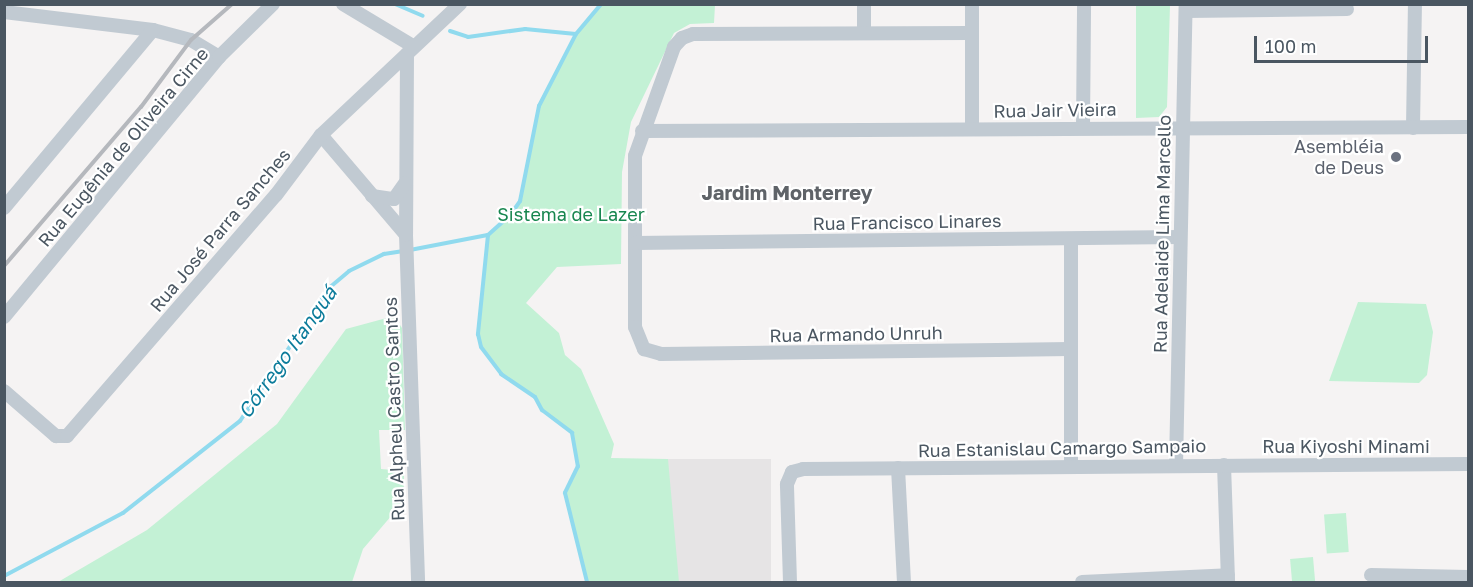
<!DOCTYPE html>
<meta charset="utf-8">
<style>
body{margin:0}
#map{position:relative;width:1473px;height:587px;overflow:hidden;background:#f5f3f3;font-family:"Golos Text",sans-serif}
div>[style]{position:absolute}
[style*='--x']{left:calc(var(--x)*1px);top:calc(var(--y)*1px);width:calc(var(--w)*1px);rotate:calc(var(--a)*1deg)}
.education>*{inset:0;background:#e6e4e5;transform-origin:0 0}
.green>*{inset:0;background:#c3f1d5;transform-origin:0 0}
.stream>*{height:4px;margin:-2px;padding:0 2px;transform-origin:2px;border-radius:2px;background:#90daee}
.street>*{height:14px;margin:-7px;padding:0 7px;transform-origin:7px;border-radius:7px;background:#c1cad2}
.rail>*{height:4px;margin:-2px;padding:0 2px;transform-origin:2px;border-radius:2px;background:#b5b8bd}
.dots>*{width:16px;height:16px;translate:-50% -50%;box-sizing:border-box;border:3px solid #fff;border-radius:50%}
span{translate:-50% -50%;white-space:nowrap;text-align:center;line-height:1.15;-webkit-text-stroke:4.5px #fff;paint-order:stroke}
.street-label{font-size:18px;color:#4a5661}
.worship-label{font-size:18px;color:#5b616d}
.right{translate:-100% -50%;text-align:right}
.park-label{font-size:18px;color:#17864f}
.neighbourhood-label{font-size:20px;color:#5f6368;font-weight:700}
.water-label{font-size:20px;color:#0c7c9b;font-style:italic}
.frame{position:absolute;inset:0;border:6px solid #4a5661;pointer-events:none}
.scale{position:absolute;left:1254px;top:36px;width:174px;height:27px;box-sizing:border-box;border:3px solid #4a5661;border-top:0;padding-left:8px;font-size:18px;line-height:21px;white-space:nowrap;color:#4a5661;-webkit-text-stroke:4px #fff;paint-order:stroke}
</style>
<div id="map">
<div class="education">
<i style="left:668px;top:459px;width:103px;height:123px"></i>
</div>
<div class="green">
<i style="clip-path:polygon(601px 4px,715px 5px,714px 23px,690px 24px,674px 33px,631px 122px,622px 172px,621px 264px,557px 267px,526px 303px,559px 333px,565px 355px,581px 369px,614px 444px,611px 458px,668px 459px,679px 582px,587px 582px,565px 493px,578px 466px,572px 433px,542px 410px,534px 397px,501px 374px,481px 347px,479px 332px,488px 235px,520px 201px,539px 106px,576px 34px)"></i>
<i style="clip-path:polygon(1136px 5px,1170px 5px,1167px 107px,1159px 117px,1136px 118px)"></i>
<i style="clip-path:polygon(1358px 302px,1426px 304px,1433px 332px,1427px 375px,1419px 383px,1329px 381px)"></i>
<i style="clip-path:polygon(394px 316px,402px 328px,405px 430px,379px 430px,381px 469px,404px 471px,404px 501px,363px 549px,352px 582px,58px 582px,147px 530px,277px 424px,346px 329px)"></i>
<i style="left:1346px;top:513px;width:39px;height:22px;rotate:86deg"></i>
<i style="left:1313px;top:557px;width:25px;height:23px;rotate:85deg"></i>
</div>
<div class="stream">
<i style="--x:395;--y:4;--w:30;--a:23"></i>
<i style="--x:450;--y:31;--w:19;--a:18"></i>
<i style="--x:468;--y:37;--w:58;--a:-8"></i>
<i style="--x:525;--y:29;--w:51;--a:5.6"></i>
<i style="--x:488;--y:235;--w:100;--a:95.8"></i>
<i style="--x:478;--y:334;--w:13;--a:77"></i>
<i style="--x:481;--y:347;--w:34;--a:53"></i>
<i style="--x:501;--y:374;--w:41;--a:34.1"></i>
<i style="--x:535;--y:397;--w:15;--a:62"></i>
<i style="--x:542;--y:410;--w:38;--a:37"></i>
<i style="--x:572;--y:433;--w:34;--a:80"></i>
<i style="--x:578;--y:466;--w:30;--a:116"></i>
<i style="--x:565;--y:493;--w:92;--a:76.1"></i>
<i style="--x:410;--y:250;--w:79;--a:-10.9"></i>
<i style="--x:488;--y:235;--w:31;--a:-42"></i>
<i style="--x:511;--y:214;--w:16;--a:-55"></i>
<i style="--x:520;--y:201;--w:97;--a:-78.7"></i>
<i style="--x:539;--y:106;--w:81;--a:-62.8"></i>
<i style="--x:576;--y:34;--w:39;--a:-50"></i>
<i style="--x:4;--y:576;--w:135;--a:-27.9"></i>
<i style="--x:123;--y:513;--w:149;--a:-38.2"></i>
<i style="--x:240;--y:421;--w:160;--a:-56.2"></i>
<i style="--x:329;--y:288;--w:26;--a:-40"></i>
<i style="--x:349;--y:271;--w:39;--a:-26"></i>
<i style="--x:384;--y:254;--w:18;--a:-9"></i>
</div>
<div class="street">
<i style="--x:343;--y:4;--w:82;--a:31"></i>
<i style="--x:864;--y:4;--w:28;--a:90"></i>
<i style="--x:1186;--y:11;--w:161;--a:-0.7"></i>
<i style="--x:4;--y:12;--w:150;--a:6.9"></i>
<i style="--x:153;--y:30;--w:39;--a:15"></i>
<i style="--x:191;--y:40;--w:33;--a:31"></i>
<i style="--x:971;--y:33;--w:278;--a:179.8"></i>
<i style="--x:693;--y:34;--w:12;--a:160"></i>
<i style="--x:682;--y:38;--w:12;--a:132"></i>
<i style="--x:674;--y:47;--w:116;--a:109.7"></i>
<i style="--x:635;--y:156;--w:171;--a:90"></i>
<i style="--x:635;--y:327;--w:24;--a:68"></i>
<i style="--x:644;--y:349;--w:18;--a:16"></i>
<i style="--x:661;--y:354;--w:409;--a:-0.7"></i>
<i style="--x:407;--y:54;--w:181;--a:90.3"></i>
<i style="--x:406;--y:235;--w:347;--a:88"></i>
<i style="--x:1083;--y:127;--w:123;--a:-89.5"></i>
<i style="--x:1413;--y:128;--w:124;--a:-89.1"></i>
<i style="--x:972;--y:129;--w:125;--a:-90"></i>
<i style="--x:642;--y:131;--w:826;--a:-0.28"></i>
<i style="--x:321;--y:135;--w:131;--a:49.6"></i>
<i style="--x:372;--y:196;--w:22;--a:8"></i>
<i style="--x:394;--y:199;--w:19;--a:-55"></i>
<i style="--x:4;--y:208;--w:232;--a:-50.1"></i>
<i style="--x:635;--y:243;--w:544;--a:-0.63"></i>
<i style="--x:4;--y:317;--w:337;--a:-50.4"></i>
<i style="--x:219;--y:57;--w:76;--a:-44.5"></i>
<i style="--x:4;--y:391;--w:69;--a:40.9"></i>
<i style="--x:56;--y:436;--w:11;--a:0"></i>
<i style="--x:67;--y:436;--w:319;--a:-49.1"></i>
<i style="--x:276;--y:195;--w:75;--a:-53.1"></i>
<i style="--x:321;--y:135;--w:191;--a:-43.3"></i>
<i style="--x:1176;--y:465;--w:461;--a:-88.8"></i>
<i style="--x:1224;--y:465;--w:117;--a:88"></i>
<i style="--x:1071;--y:466;--w:227;--a:-90"></i>
<i style="--x:898;--y:468;--w:114;--a:87"></i>
<i style="--x:1371;--y:575;--w:97;--a:1.2"></i>
<i style="--x:790;--y:582;--w:98;--a:-91.8"></i>
<i style="--x:787;--y:484;--w:13;--a:-67"></i>
<i style="--x:792;--y:472;--w:11;--a:-15"></i>
<i style="--x:803;--y:469;--w:665;--a:-0.43"></i>
<i style="--x:1082;--y:582;--w:146;--a:-2.7"></i>
</div>
<div class="rail">
<i style="--x:4;--y:266;--w:210;--a:-49.3"></i>
<i style="--x:141;--y:107;--w:84;--a:-53.3"></i>
<i style="--x:191;--y:40;--w:55;--a:-41.3"></i>
</div>
<div class="dots">
<i style="left:1396px;top:157px;background:#6b7280"></i>
</div>
<div class="street-label">
<span style="left:1055px;top:110px;rotate:-1deg">Rua Jair Vieira</span>
<span style="left:123px;top:147px;rotate:-50deg">Rua Eugênia de Oliveira Cirne</span>
<span style="left:907px;top:222px;rotate:-1deg">Rua Francisco Linares</span>
<span style="left:220px;top:230px;rotate:-50deg">Rua José Parra Sanches</span>
<span style="left:1162px;top:234px;rotate:-89deg">Rua Adelaide Lima Marcello</span>
<span style="left:856px;top:334px;rotate:-1deg">Rua Armando Unruh</span>
<span style="left:394px;top:409px;rotate:-92deg">Rua Alpheu Castro Santos</span>
<span style="left:1346px;top:446px">Rua Kiyoshi Minami</span>
<span style="left:1062px;top:448px;rotate:-1deg">Rua Estanislau Camargo Sampaio</span>
</div>
<div class="worship-label">
<span class="right" style="left:1384px;top:157px">Asembléia<br>de Deus</span>
</div>
<div class="park-label">
<span style="left:571px;top:214px">Sistema de Lazer</span>
</div>
<div class="neighbourhood-label">
<span style="left:787px;top:192px">Jardim Monterrey</span>
</div>
<div class="water-label">
<span style="left:287px;top:352px;rotate:-55deg">Córrego Itanguá</span>
</div>
<div class="frame"></div>
<div class="scale">100 m</div>
</div>
